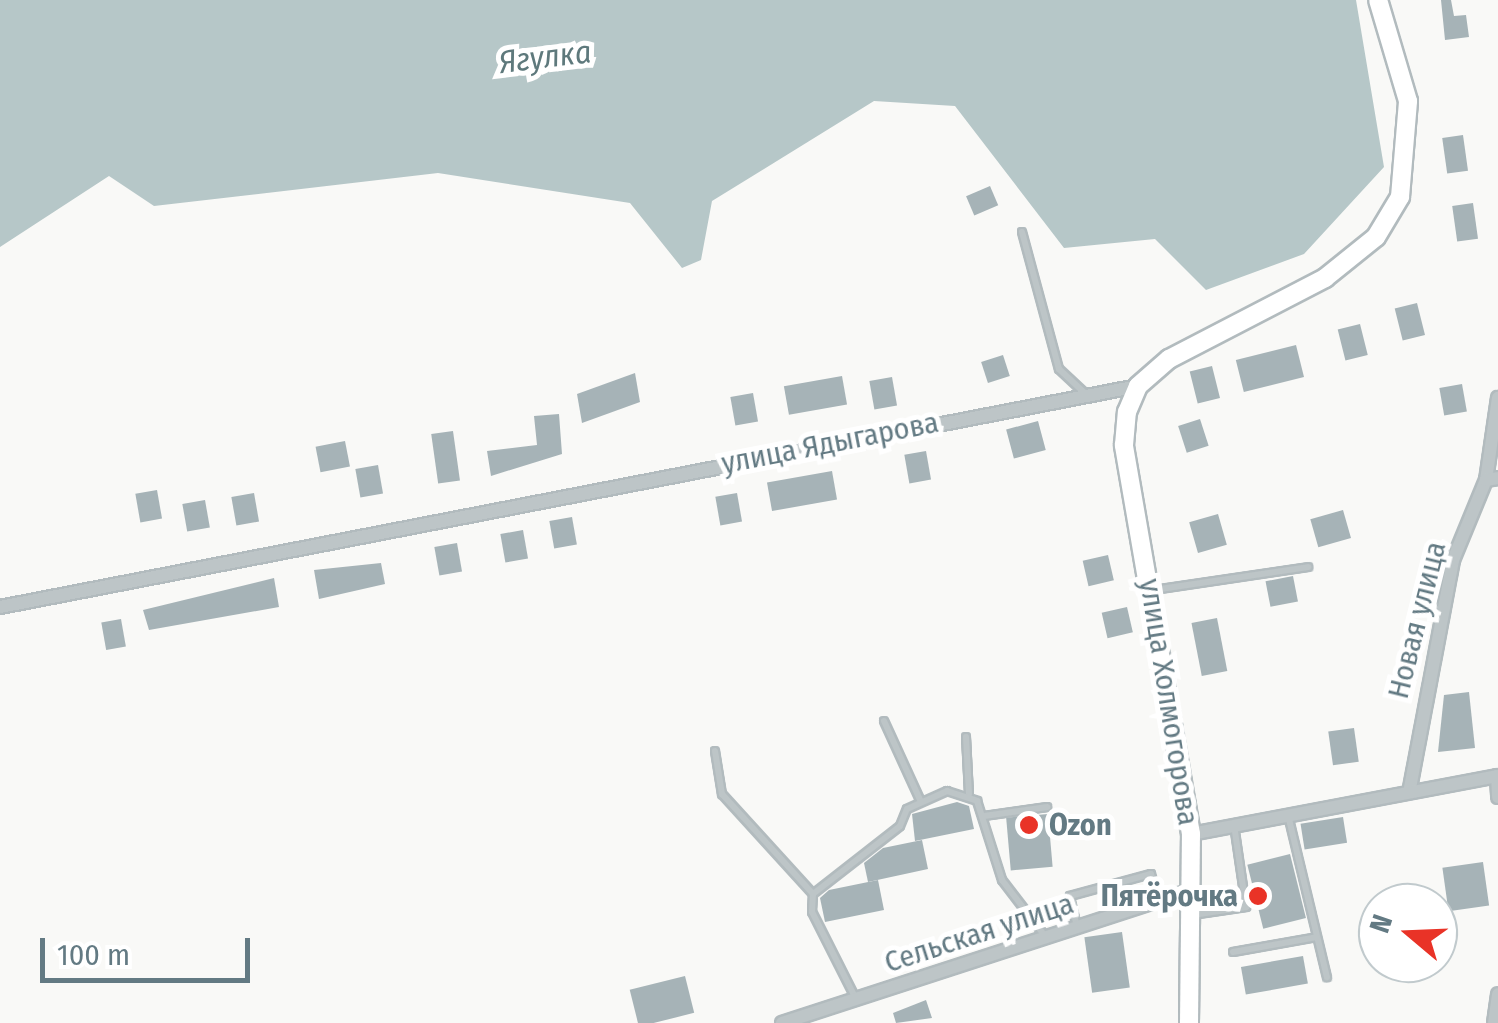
<!DOCTYPE html>
<meta charset="utf-8">
<style>
body{margin:0}
#map{position:relative;width:1498px;height:1023px;overflow:hidden;background:#f9f9f7;font-family:"Fira Sans Condensed",sans-serif}
div>[style]{position:absolute}
[style*='--x']{left:calc(var(--x)*1px);top:calc(var(--y)*1px);width:calc(var(--w)*1px);rotate:calc(var(--a)*1deg)}
.water>*{inset:0;background:#b6c7c8}
.building>*{inset:0;background:#a6b3b7;transform-origin:0 0}
.roads{filter:drop-shadow(2px 0 #b2bbbe) drop-shadow(-2px 0 #b2bbbe) drop-shadow(0 2px #b2bbbe) drop-shadow(0 -2px #b2bbbe)}
.lane>*{height:6px;margin:-3px;padding:0 3px;transform-origin:3px;border-radius:3px;background:#bdc5c7}
.street>*{height:12px;margin:-6px;padding:0 6px;transform-origin:6px;border-radius:6px;background:#bdc5c7}
.secondary>*{height:18px;margin:-9px;padding:0 9px;transform-origin:9px;border-radius:9px;background:#fff}
.dots>*{width:28px;height:28px;translate:-50% -50%;box-sizing:border-box;border:5px solid #fff;border-radius:50%}
span{translate:-50% -50%;white-space:nowrap;text-align:center;line-height:1.15;-webkit-text-stroke:10px #fff;paint-order:stroke}
.street-label{font-size:30px;color:#637a83}
.poi-label{font-size:30px;color:#637a83;font-weight:700}
.left{translate:0 -50%;text-align:left}
.right{translate:-100% -50%;text-align:right}
.water-label{font-size:32px;color:#5e797c;font-style:italic}
.north{position:absolute;left:1358px;top:883px;width:100px;height:100px;box-sizing:border-box;background:#fff;border:2px solid #c1cacd;border-radius:50%;rotate:289deg;font-size:28px;font-weight:700;line-height:40px;text-align:center;color:#637a83}
.north::after{content:'';display:block;margin:auto;width:35px;height:45px;background:#e93327;clip-path:polygon(50% 0,100% 100%,50% 72%,0 100%)}
.scale{position:absolute;left:40px;top:938px;width:210px;height:45px;box-sizing:border-box;border:5px solid #637a83;border-top:0;padding-left:12px;font-size:30px;line-height:35px;white-space:nowrap;color:#637a83;-webkit-text-stroke:8px #fff;paint-order:stroke}
</style>
<div id="map">
<div class="water">
<i style="clip-path:polygon(0 0,1356px 0,1384px 167px,1304px 254px,1206px 290px,1155px 239px,1064px 248px,955px 106px,874px 101px,712px 201px,701px 260px,682px 268px,630px 203px,438px 173px,154px 206px,109px 176px,0 247px)"></i>
</div>
<div class="building">
<i style="clip-path:polygon(1441px 0,1451px 0,1454px 16px,1466px 15px,1469px 37px,1445px 40px)"></i>
<i style="left:1463px;top:135px;width:36px;height:21px;rotate:82deg"></i>
<i style="left:990px;top:186px;width:21px;height:26px;rotate:67deg"></i>
<i style="left:1473px;top:203px;width:36px;height:21px;rotate:82deg"></i>
<i style="left:1417px;top:303px;width:33px;height:23px;rotate:76deg"></i>
<i style="left:1360px;top:324px;width:32px;height:23px;rotate:76deg"></i>
<i style="left:1296px;top:345px;width:33px;height:62px;rotate:76deg"></i>
<i style="left:1003px;top:355px;width:22px;height:23px;rotate:72deg"></i>
<i style="left:1212px;top:366px;width:33px;height:23px;rotate:76deg"></i>
<i style="clip-path:polygon(635px 373px,640px 402px,582px 423px,577px 394px)"></i>
<i style="left:842px;top:376px;width:29px;height:59px;rotate:80deg"></i>
<i style="left:892px;top:377px;width:29px;height:23px;rotate:80deg"></i>
<i style="left:1462px;top:384px;width:28px;height:23px;rotate:80deg"></i>
<i style="left:753px;top:393px;width:29px;height:23px;rotate:80deg"></i>
<i style="clip-path:polygon(559px 414px,562px 454px,491px 476px,487px 451px,537px 445px,534px 416px)"></i>
<i style="left:1200px;top:419px;width:28px;height:23px;rotate:72deg"></i>
<i style="left:1038px;top:421px;width:30px;height:33px;rotate:75deg"></i>
<i style="left:453px;top:431px;width:50px;height:22px;rotate:82deg"></i>
<i style="left:345px;top:441px;width:26px;height:30px;rotate:79deg"></i>
<i style="left:926px;top:451px;width:29px;height:22px;rotate:80deg"></i>
<i style="left:378px;top:465px;width:29px;height:23px;rotate:80deg"></i>
<i style="left:832px;top:471px;width:29px;height:66px;rotate:80deg"></i>
<i style="left:157px;top:490px;width:29px;height:22px;rotate:80deg"></i>
<i style="left:254px;top:493px;width:29px;height:23px;rotate:80deg"></i>
<i style="left:737px;top:493px;width:29px;height:22px;rotate:80deg"></i>
<i style="left:205px;top:500px;width:28px;height:23px;rotate:80deg"></i>
<i style="left:1343px;top:510px;width:29px;height:34px;rotate:74deg"></i>
<i style="left:1218px;top:514px;width:32px;height:30px;rotate:74deg"></i>
<i style="left:572px;top:517px;width:28px;height:23px;rotate:80deg"></i>
<i style="left:523px;top:530px;width:29px;height:23px;rotate:80deg"></i>
<i style="left:457px;top:543px;width:29px;height:23px;rotate:80deg"></i>
<i style="left:1108px;top:555px;width:26px;height:26px;rotate:77deg"></i>
<i style="clip-path:polygon(381px 563px,385px 584px,319px 599px,314px 570px)"></i>
<i style="left:1293px;top:576px;width:26px;height:28px;rotate:79deg"></i>
<i style="clip-path:polygon(274px 578px,279px 607px,149px 630px,143px 610px)"></i>
<i style="left:1127px;top:607px;width:26px;height:26px;rotate:77deg"></i>
<i style="left:1217px;top:618px;width:54px;height:26px;rotate:79deg"></i>
<i style="left:121px;top:619px;width:28px;height:20px;rotate:80deg"></i>
<i style="clip-path:polygon(1469px 692px,1475px 748px,1438px 752px,1444px 695px)"></i>
<i style="left:1354px;top:728px;width:34px;height:26px;rotate:82deg"></i>
<i style="clip-path:polygon(957px 802px,969px 806px,974px 829px,915px 841px,912px 814px)"></i>
<i style="left:1048px;top:814px;width:53px;height:42px;rotate:85deg"></i>
<i style="left:1343px;top:817px;width:26px;height:43px;rotate:81deg"></i>
<i style="clip-path:polygon(922px 840px,928px 869px,868px 882px,864px 863px,883px 848px)"></i>
<i style="left:1290px;top:854px;width:66px;height:44px;rotate:76deg"></i>
<i style="left:1483px;top:862px;width:44px;height:41px;rotate:82deg"></i>
<i style="clip-path:polygon(878px 880px,884px 910px,825px 922px,820px 898px,829px 890px)"></i>
<i style="left:1122px;top:932px;width:56px;height:38px;rotate:82deg"></i>
<i style="left:1303px;top:956px;width:28px;height:63px;rotate:80deg"></i>
<i style="left:685px;top:976px;width:38px;height:57px;rotate:76deg"></i>
<i style="clip-path:polygon(926px 1000px,932px 1018px,896px 1023px,893px 1013px)"></i>
</div>
<div class="roads">
<div class="lane">
<i style="--x:1022;--y:232;--w:142;--a:74.9"></i>
<i style="--x:1059;--y:369;--w:34;--a:43"></i>
<i style="--x:1153;--y:590;--w:157;--a:-8.4"></i>
<i style="--x:884;--y:721;--w:89;--a:65.4"></i>
<i style="--x:966;--y:737;--w:57;--a:87"></i>
<i style="--x:715;--y:751;--w:44;--a:80.8"></i>
<i style="--x:722;--y:794;--w:135;--a:47.7"></i>
<i style="--x:1288;--y:815;--w:167;--a:76.5"></i>
<i style="--x:984;--y:816;--w:64;--a:-8.1"></i>
<i style="--x:1192;--y:915;--w:55;--a:-8.4"></i>
<i style="--x:1246;--y:907;--w:83;--a:-98.3"></i>
<i style="--x:1077;--y:927;--w:32;--a:-103"></i>
<i style="--x:1070;--y:896;--w:84;--a:-15.2"></i>
<i style="--x:1151;--y:874;--w:26;--a:74"></i>
<i style="--x:1233;--y:952;--w:85;--a:-10.1"></i>
<i style="--x:856;--y:999;--w:97;--a:-116.8"></i>
<i style="--x:812;--y:912;--w:18;--a:-87"></i>
<i style="--x:813;--y:894;--w:110;--a:-38"></i>
<i style="--x:900;--y:826;--w:18;--a:-68"></i>
<i style="--x:907;--y:809;--w:44;--a:-24.2"></i>
<i style="--x:947;--y:791;--w:32;--a:18"></i>
<i style="--x:977;--y:801;--w:83;--a:72.4"></i>
<i style="--x:1002;--y:880;--w:71;--a:52.5"></i>
</div>
<div class="street">
<i style="--x:1486;--y:480;--w:83;--a:-81.7"></i>
<i style="--x:0;--y:607;--w:1159;--a:-10.99"></i>
<i style="--x:1497;--y:776;--w:21;--a:87"></i>
<i style="--x:1410;--y:788;--w:232;--a:-79.3"></i>
<i style="--x:1453;--y:560;--w:87;--a:-67.6"></i>
<i style="--x:1486;--y:480;--w:12;--a:-9"></i>
<i style="--x:1191;--y:834;--w:312;--a:-10.7"></i>
<i style="--x:782;--y:1023;--w:430;--a:-18"></i>
<i style="--x:1494;--y:1023;--w:29;--a:-82"></i>
</div>
<div class="secondary">
<i style="--x:1189;--y:1023;--w:189;--a:-89.4"></i>
<i style="--x:1191;--y:834;--w:395;--a:-99.8"></i>
<i style="--x:1124;--y:445;--w:33;--a:-85"></i>
<i style="--x:1127;--y:412;--w:28;--a:-67"></i>
<i style="--x:1138;--y:386;--w:41;--a:-41.1"></i>
<i style="--x:1169;--y:359;--w:176;--a:-27.4"></i>
<i style="--x:1325;--y:278;--w:65;--a:-38.8"></i>
<i style="--x:1376;--y:237;--w:47;--a:-59"></i>
<i style="--x:1400;--y:197;--w:96;--a:-85.2"></i>
<i style="--x:1408;--y:101;--w:105;--a:-106.5"></i>
</div>
</div>
<div class="dots">
<i style="left:1029px;top:825px;background:#e93327"></i>
<i style="left:1258px;top:896px;background:#e93327"></i>
</div>
<div class="street-label">
<span style="left:830px;top:443px;rotate:-11deg">улица Ядыгарова</span>
<span style="left:1417px;top:620px;rotate:-76deg">Новая улица</span>
<span style="left:1169px;top:702px;rotate:81deg">улица Холмогорова</span>
<span style="left:979px;top:933px;rotate:-18deg">Сельская улица</span>
</div>
<div class="poi-label">
<span class="left" style="left:1049px;top:825px">Ozon</span>
<span class="right" style="left:1238px;top:896px">Пятёрочка</span>
</div>
<div class="water-label">
<span style="left:545px;top:57px;rotate:-7deg">Ягулка</span>
</div>
<div class="north">N</div>
<div class="scale">100 m</div>
</div>
